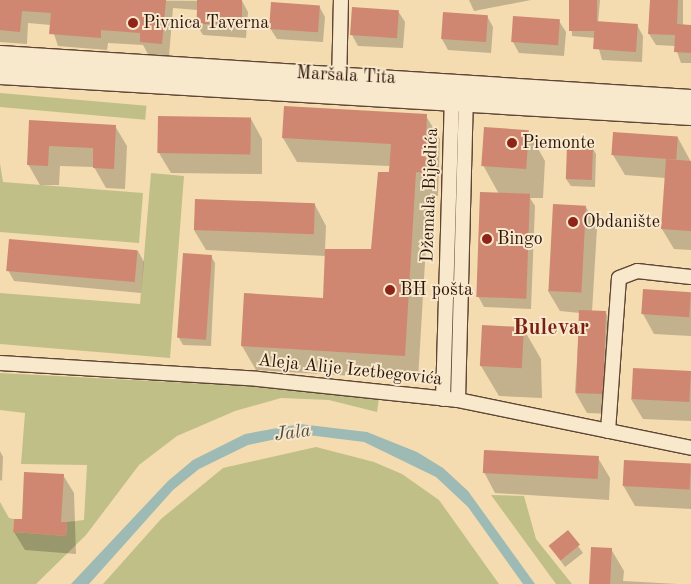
<!DOCTYPE html>
<meta charset="utf-8">
<style>
body{margin:0}
#map{position:relative;width:691px;height:584px;overflow:hidden;background:#f4dcb0;font-family:"Old Standard TT",serif}
div>[style]{position:absolute}
[style*='--x']{left:calc(var(--x)*1px);top:calc(var(--y)*1px);width:calc(var(--w)*1px);rotate:calc(var(--a)*1deg)}
.green>*{inset:0;background:#c0bf87;transform-origin:0 0}
.water>*{inset:0;background:#9ebab4}
.shadow>*{inset:0;background:#0003}
.building>*{inset:0;background:#cf8771;transform-origin:0 0}
.roads{filter:drop-shadow(1px 0 #5e4534) drop-shadow(-1px 0 #5e4534) drop-shadow(0 1px #5e4534) drop-shadow(0 -1px #5e4534)}
.minor>*{height:14px;margin:-7px;padding:0 7px;transform-origin:7px;border-radius:7px;background:#f8e8cc}
.secondary>*{height:20px;margin:-10px;padding:0 10px;transform-origin:10px;border-radius:10px;background:#f8e8cc}
.dots>*{width:14px;height:14px;translate:-50% -50%;box-sizing:border-box;border:2px solid #f8e8cc;border-radius:50%}
span{translate:-50% -50%;white-space:nowrap;text-align:center;line-height:1.15;-webkit-text-stroke:4px #f8e8cc;paint-order:stroke}
.poi-label{font-size:18px;color:#2c130a}
.left{translate:0 -50%;text-align:left}
.street-label{font-size:18px;color:#2c130a}
.water-label{font-size:19px;color:#544d46;font-style:italic}
.district-label{font-size:22px;color:#7a1f14;font-weight:700}
</style>
<div id="map">
<div class="green">
<i style="left:0;top:93px;width:147px;height:14px;rotate:5deg"></i>
<i style="clip-path:polygon(0 163px,3px 182px,143px 193px,139px 243px,0 232px)"></i>
<i style="clip-path:polygon(151px 173px,184px 176px,170px 358px,0 344px,0 293px,140px 304px)"></i>
<i style="clip-path:polygon(0 373px,247px 386px,379px 398px,377px 412px,329px 400px,281px 398px,235px 411px,177px 436px,139px 465px,86px 535px,36px 584px,0 584px,0 502px,9px 518px,14px 519px,13px 532px,66px 536px,67px 522px,84px 520px,87px 465px,21px 464px,25px 413px,0 410px)"></i>
<i style="clip-path:polygon(316px 447px,374px 462px,402px 474px,439px 500px,499px 584px,103px 584px,161px 519px,223px 468px)"></i>
<i style="clip-path:polygon(491px 495px,524px 496px,536px 539px,572px 584px,556px 584px)"></i>
</div>
<div class="water">
<i style="clip-path:polygon(300px 424px,367px 432px,417px 452px,443px 468px,468px 491px,535px 584px,523px 584px,468px 507px,436px 477px,364px 442px,300px 434px,248px 445px,199px 469px,173px 490px,89px 584px,71px 584px,168px 481px,193px 460px,245px 434px)"></i>
</div>
<div class="shadow">
<i style="clip-path:polygon(0 0,242px 1px,248px 12px,246px 38px,203px 35px,196px 24px,197px 10px,173px 8px,169px 56px,148px 54px,143px 45px,108px 43px,107px 50px,58px 46px,51px 25px,28px 23px,27px 44px,0 42px)"></i>
<i style="clip-path:polygon(469px 0,531px 0,474px 11px)"></i>
<i style="clip-path:polygon(570px 0,600px 0,598px 23px,637px 25px,643px 36px,642px 62px,602px 60px,596px 38px,572px 36px)"></i>
<i style="clip-path:polygon(651px 0,683px 0,683px 26px,691px 26px,691px 63px,681px 63px,675px 46px,656px 45px,649px 34px)"></i>
<i style="clip-path:polygon(319px 6px,325px 17px,323px 42px,277px 39px,270px 28px)"></i>
<i style="clip-path:polygon(398px 11px,405px 22px,403px 48px,358px 46px,352px 35px)"></i>
<i style="clip-path:polygon(487px 16px,493px 27px,491px 53px,448px 50px,442px 39px)"></i>
<i style="clip-path:polygon(514px 18px,559px 21px,566px 32px,564px 56px,519px 53px,513px 42px)"></i>
<i style="clip-path:polygon(426px 116px,440px 139px,438px 196px,429px 195px,418px 380px,256px 370px,242px 346px,324px 299px,326px 256px,206px 250px,194px 230px,196px 200px,315px 205px,326px 226px,325px 250px,372px 251px,390px 166px,297px 162px,283px 138px)"></i>
<i style="clip-path:polygon(251px 119px,262px 139px,262px 174px,171px 173px,159px 153px)"></i>
<i style="clip-path:polygon(30px 122px,115px 126px,127px 146px,125px 189px,106px 188px,94px 167px,60px 166px,59px 185px,40px 185px,28px 164px)"></i>
<i style="clip-path:polygon(528px 131px,545px 161px,543px 198px,530px 198px,535px 206px,531px 309px,484px 307px,478px 296px,499px 194px,483px 165px)"></i>
<i style="clip-path:polygon(614px 133px,678px 138px,691px 162px,691px 250px,674px 249px,662px 229px,666px 178px,625px 175px,613px 155px)"></i>
<i style="clip-path:polygon(592px 147px,596px 154px,595px 187px,571px 186px,566px 179px)"></i>
<i style="clip-path:polygon(586px 207px,597px 228px,592px 312px,606px 313px,617px 333px,612px 414px,587px 413px,575px 392px,580px 313px,560px 311px,548px 291px)"></i>
<i style="clip-path:polygon(138px 251px,144px 262px,141px 293px,14px 281px,8px 270px)"></i>
<i style="clip-path:polygon(211px 256px,215px 263px,211px 346px,183px 345px,179px 338px)"></i>
<i style="clip-path:polygon(691px 293px,691px 336px,654px 334px,643px 314px)"></i>
<i style="clip-path:polygon(523px 328px,541px 359px,542px 398px,499px 396px,481px 366px)"></i>
<i style="clip-path:polygon(691px 372px,691px 421px,643px 419px,631px 399px)"></i>
<i style="clip-path:polygon(0 451px,3px 457px,2px 481px,0 480px)"></i>
<i style="clip-path:polygon(598px 458px,610px 478px,609px 500px,495px 493px,484px 472px)"></i>
<i style="clip-path:polygon(691px 465px,691px 509px,635px 506px,623px 485px)"></i>
<i style="clip-path:polygon(63px 475px,74px 493px,76px 554px,25px 550px,14px 532px,15px 520px,23px 520px)"></i>
<i style="clip-path:polygon(550px 546px,578px 546px,583px 553px,565px 567px)"></i>
<i style="clip-path:polygon(611px 549px,624px 571px,623px 581px,678px 584px,590px 584px)"></i>
</div>
<div class="building">
<i style="clip-path:polygon(0 0,166px 0,162px 44px,140px 42px,140px 33px,101px 30px,101px 38px,49px 34px,51px 13px,22px 11px,20px 32px,0 30px)"></i>
<i style="left:197px;top:0;width:45px;height:24px"></i>
<i style="left:569px;top:0;width:28px;height:31px"></i>
<i style="clip-path:polygon(650px 0,678px 0,677px 24px,691px 25px,691px 53px,674px 52px,675px 35px,648px 34px)"></i>
<i style="left:271px;top:2px;width:49px;height:27px;rotate:4deg"></i>
<i style="left:352px;top:7px;width:47px;height:28px;rotate:4deg"></i>
<i style="left:443px;top:12px;width:45px;height:27px;rotate:4deg"></i>
<i style="left:513px;top:16px;width:47px;height:26px;rotate:4deg"></i>
<i style="left:595px;top:21px;width:43px;height:28px;rotate:4deg"></i>
<i style="clip-path:polygon(284px 106px,427px 114px,425px 173px,416px 172px,405px 356px,241px 346px,244px 293px,323px 298px,325px 249px,371px 249px,378px 172px,389px 172px,391px 144px,282px 138px)"></i>
<i style="left:158px;top:116px;width:93px;height:37px;rotate:1deg"></i>
<i style="clip-path:polygon(29px 120px,116px 125px,114px 169px,93px 168px,93px 148px,49px 146px,48px 166px,27px 165px)"></i>
<i style="left:484px;top:127px;width:45px;height:39px;rotate:4deg"></i>
<i style="left:613px;top:132px;width:65px;height:23px;rotate:4deg"></i>
<i style="left:567px;top:145px;width:26px;height:34px;rotate:2deg"></i>
<i style="clip-path:polygon(666px 159px,691px 161px,691px 231px,661px 229px)"></i>
<i style="left:480px;top:192px;width:50px;height:105px;rotate:2deg"></i>
<i style="left:195px;top:199px;width:120px;height:31px;rotate:2deg"></i>
<i style="left:553px;top:204px;width:33px;height:87px;rotate:3deg"></i>
<i style="left:9px;top:239px;width:129px;height:32px;rotate:5deg"></i>
<i style="left:183px;top:253px;width:29px;height:85px;rotate:4deg"></i>
<i style="left:643px;top:289px;width:48px;height:25px;rotate:4deg"></i>
<i style="left:579px;top:310px;width:27px;height:83px;rotate:2deg"></i>
<i style="left:482px;top:325px;width:42px;height:41px;rotate:3deg"></i>
<i style="left:633px;top:368px;width:58px;height:31px;rotate:3deg"></i>
<i style="left:484px;top:450px;width:115px;height:23px;rotate:3deg"></i>
<i style="left:624px;top:460px;width:67px;height:26px;rotate:3deg"></i>
<i style="clip-path:polygon(24px 472px,64px 474px,61px 522px,67px 522px,66px 536px,13px 532px,14px 519px,22px 519px)"></i>
<i style="left:568px;top:530px;width:19px;height:25px;rotate:51deg"></i>
<i style="left:591px;top:547px;width:21px;height:37px;rotate:3deg"></i>
</div>
<div class="roads">
<div class="minor">
<i style="--x:339;--y:86;--w:86;--a:-88.7"></i>
<i style="--x:0;--y:363;--w:258;--a:3.5"></i>
<i style="--x:258;--y:379;--w:201;--a:6"></i>
<i style="--x:458;--y:400;--w:238;--a:11.6"></i>
<i style="--x:443;--y:399;--w:305;--a:-88.3"></i>
<i style="--x:458;--y:400;--w:307;--a:-88.5"></i>
<i style="--x:608;--y:431;--w:153;--a:-85.9"></i>
<i style="--x:619;--y:278;--w:19;--a:-21"></i>
<i style="--x:637;--y:271;--w:54;--a:6.3"></i>
</div>
<div class="secondary">
<i style="--x:0;--y:56;--w:692;--a:3.64"></i>
<i style="--x:0;--y:74;--w:692;--a:3.4"></i>
</div>
</div>
<div class="dots">
<i style="left:133px;top:23px;background:#8f2418"></i>
<i style="left:512px;top:143px;background:#8f2418"></i>
<i style="left:573px;top:222px;background:#8f2418"></i>
<i style="left:487px;top:239px;background:#8f2418"></i>
<i style="left:390px;top:290px;background:#8f2418"></i>
</div>
<div class="poi-label">
<span class="left" style="left:143px;top:23px">Pivnica Taverna</span>
<span class="left" style="left:522px;top:143px">Piemonte</span>
<span class="left" style="left:583px;top:222px">Obdanište</span>
<span class="left" style="left:497px;top:239px">Bingo</span>
<span class="left" style="left:400px;top:290px">BH pošta</span>
</div>
<div class="street-label">
<span style="left:346px;top:76px;rotate:3deg">Maršala Tita</span>
<span style="left:430px;top:195px;rotate:-88deg">Džemala Bijedića</span>
<span style="left:350px;top:370px;rotate:6deg">Aleja Alije Izetbegovića</span>
</div>
<div class="water-label">
<span style="left:293px;top:434px;rotate:-7deg">Jala</span>
</div>
<div class="district-label">
<span style="left:551px;top:329px">Bulevar</span>
</div>
</div>
